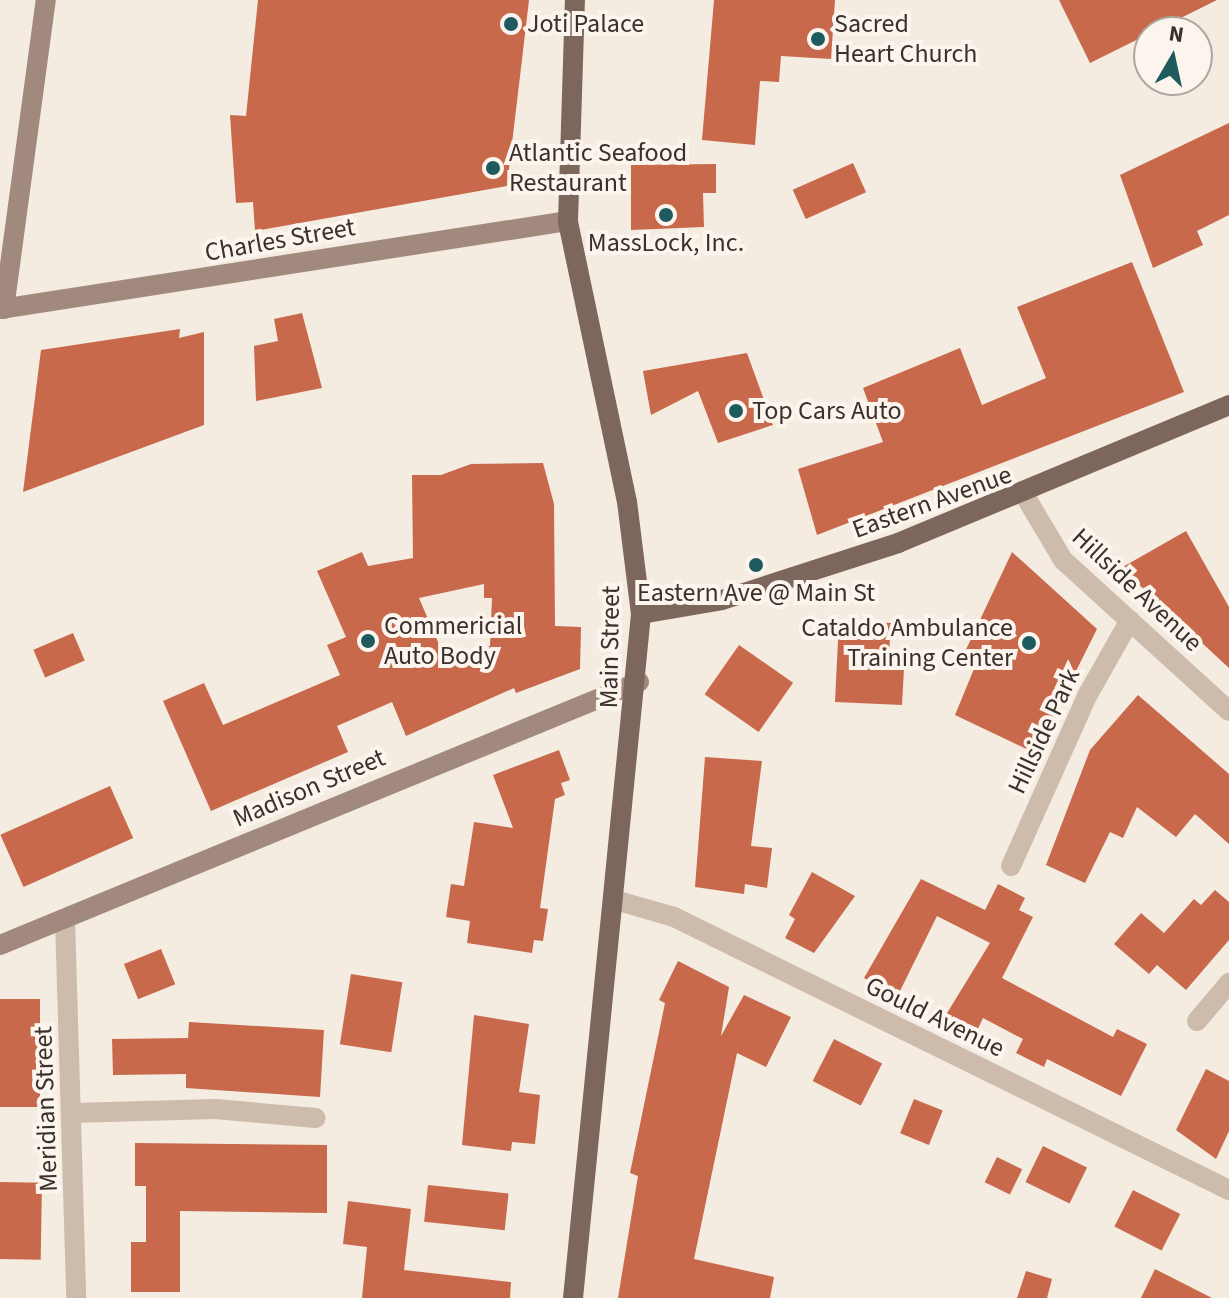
<!DOCTYPE html>
<style>
body{margin:0}
#map{position:relative;width:1229px;height:1298px;overflow:hidden;background:#f4ebe1;font-family:"Source Sans 3",sans-serif}
div>[style]{position:absolute}
[style*='--x']{left:calc(var(--x)*1px);top:calc(var(--y)*1px);width:calc(var(--w)*1px);rotate:calc(var(--a)*1deg)}
.building>*{inset:0;background:#c8694b;transform-origin:0 0}
.street>*{height:20px;margin:-10px;padding:0 10px;transform-origin:10px;border-radius:10px;background:#cdbbac}
.secondary>*{height:20px;margin:-10px;padding:0 10px;transform-origin:10px;border-radius:10px;background:#a18a7d}
.primary>*{height:20px;margin:-10px;padding:0 10px;transform-origin:10px;border-radius:10px;background:#7d675c}
.dots>*{width:22px;height:22px;translate:-50% -50%;box-sizing:border-box;border:4px solid #fbf5ee;border-radius:50%}
span{translate:-50% -50%;white-space:nowrap;text-align:center;line-height:1.15;-webkit-text-stroke:8px #fbf5ee;paint-order:stroke}
.poi-label{font-size:26px;color:#3b302b}
.left{translate:0 -50%;text-align:left}
.right{translate:-100% -50%;text-align:right}
.street-label{font-size:26px;color:#3b302b}
.north{position:absolute;left:1133px;top:16px;width:80px;height:80px;box-sizing:border-box;background:#fbf5ee;border:2px solid #aea6a0;border-radius:50%;rotate:9deg;font-size:22px;font-weight:700;line-height:32px;text-align:center;color:#3b302b}
.north::after{content:'';display:block;margin:auto;width:28px;height:36px;background:#1f5a5e;clip-path:polygon(50% 0,100% 100%,50% 72%,0 100%)}
</style>
<div id="map">
<div class="building">
<i style="clip-path:polygon(258px 0,529px 0,507px 186px,255px 231px,253px 202px,236px 203px,230px 115px,246px 116px)"></i>
<i style="clip-path:polygon(714px 0,835px 0,831px 59px,781px 56px,779px 82px,760px 81px,755px 145px,702px 140px)"></i>
<i style="clip-path:polygon(1059px 0,1217px 0,1090px 63px)"></i>
<i style="clip-path:polygon(1229px 123px,1229px 215px,1197px 231px,1203px 245px,1153px 268px,1120px 175px)"></i>
<i style="left:853px;top:163px;width:32px;height:66px;rotate:66deg"></i>
<i style="clip-path:polygon(716px 164px,716px 193px,703px 193px,704px 227px,631px 230px,631px 165px)"></i>
<i style="clip-path:polygon(1132px 262px,1184px 392px,817px 535px,798px 469px,883px 442px,863px 388px,960px 348px,982px 405px,1046px 378px,1017px 307px)"></i>
<i style="clip-path:polygon(302px 313px,322px 388px,256px 401px,254px 346px,278px 341px,274px 319px)"></i>
<i style="clip-path:polygon(180px 329px,179px 338px,204px 332px,204px 425px,23px 492px,41px 350px)"></i>
<i style="clip-path:polygon(747px 353px,773px 425px,718px 443px,698px 391px,651px 415px,643px 371px)"></i>
<i style="clip-path:polygon(evenodd,543px 463px,554px 504px,555px 626px,581px 627px,580px 669px,516px 693px,514px 688px,406px 736px,392px 702px,337px 726px,348px 752px,211px 811px,163px 701px,204px 683px,223px 725px,340px 675px,327px 645px,346px 637px,317px 571px,362px 552px,368px 566px,413px 558px,412px 475px,441px 475px,471px 464px,543px 463px,484px 584px,484px 598px,492px 598px,490px 646px,447px 663px,419px 598px,484px 584px)"></i>
<i style="clip-path:polygon(1186px 531px,1229px 607px,1229px 668px,1121px 568px)"></i>
<i style="clip-path:polygon(1012px 552px,1097px 629px,1035px 753px,955px 715px,976px 664px,962px 658px)"></i>
<i style="clip-path:polygon(839px 620px,891px 623px,888px 668px,904px 669px,902px 705px,835px 702px)"></i>
<i style="left:73px;top:633px;width:30px;height:43px;rotate:67deg"></i>
<i style="left:739px;top:645px;width:66px;height:60px;rotate:35deg"></i>
<i style="clip-path:polygon(1138px 695px,1229px 774px,1229px 844px,1195px 814px,1176px 837px,1137px 807px,1123px 838px,1110px 832px,1085px 883px,1046px 865px,1090px 750px)"></i>
<i style="clip-path:polygon(559px 750px,570px 780px,561px 783px,565px 795px,555px 799px,540px 908px,548px 909px,543px 941px,534px 940px,532px 953px,467px 943px,470px 921px,446px 917px,451px 884px,464px 886px,474px 822px,513px 828px,493px 775px)"></i>
<i style="clip-path:polygon(705px 757px,762px 761px,751px 846px,772px 848px,767px 888px,745px 884px,744px 894px,695px 887px)"></i>
<i style="left:110px;top:786px;width:57px;height:120px;rotate:66deg"></i>
<i style="clip-path:polygon(812px 872px,855px 896px,814px 953px,785px 938px,795px 919px,789px 915px)"></i>
<i style="clip-path:polygon(921px 879px,985px 910px,998px 884px,1025px 898px,1019px 910px,1033px 917px,1002px 978px,1113px 1037px,1117px 1029px,1147px 1044px,1121px 1096px,1047px 1059px,1044px 1067px,1016px 1053px,1023px 1039px,983px 1018px,976px 1033px,944px 1018px,990px 943px,937px 916px,898px 995px,864px 978px)"></i>
<i style="clip-path:polygon(1215px 890px,1229px 902px,1229px 940px,1186px 990px,1157px 965px,1149px 974px,1114px 944px,1141px 913px,1164px 933px,1194px 899px,1201px 905px)"></i>
<i style="left:161px;top:949px;width:38px;height:40px;rotate:68deg"></i>
<i style="clip-path:polygon(678px 961px,729px 987px,721px 1036px,744px 995px,791px 1017px,766px 1067px,737px 1053px,694px 1259px,774px 1277px,770px 1298px,618px 1298px,638px 1176px,630px 1173px,665px 1003px,659px 1000px)"></i>
<i style="left:351px;top:974px;width:52px;height:71px;rotate:9deg"></i>
<i style="left:0;top:999px;width:40px;height:108px"></i>
<i style="clip-path:polygon(474px 1015px,529px 1024px,519px 1092px,540px 1095px,535px 1144px,512px 1142px,511px 1151px,462px 1145px)"></i>
<i style="clip-path:polygon(189px 1022px,324px 1030px,320px 1097px,186px 1088px,186px 1074px,113px 1075px,112px 1039px,188px 1038px)"></i>
<i style="left:834px;top:1039px;width:54px;height:47px;rotate:27deg"></i>
<i style="clip-path:polygon(1206px 1069px,1229px 1081px,1229px 1131px,1216px 1159px,1176px 1130px)"></i>
<i style="left:914px;top:1099px;width:31px;height:37px;rotate:22deg"></i>
<i style="clip-path:polygon(135px 1143px,327px 1145px,327px 1213px,180px 1211px,180px 1292px,131px 1292px,131px 1242px,146px 1242px,146px 1186px,135px 1186px)"></i>
<i style="left:1043px;top:1146px;width:49px;height:40px;rotate:26deg"></i>
<i style="left:997px;top:1157px;width:28px;height:28px;rotate:26deg"></i>
<i style="left:0;top:1182px;width:42px;height:77px;rotate:1deg"></i>
<i style="left:428px;top:1185px;width:81px;height:37px;rotate:6deg"></i>
<i style="left:1133px;top:1190px;width:53px;height:41px;rotate:27deg"></i>
<i style="clip-path:polygon(348px 1201px,411px 1209px,404px 1270px,511px 1282px,510px 1298px,362px 1298px,367px 1247px,343px 1244px)"></i>
<i style="clip-path:polygon(1155px 1269px,1212px 1298px,1141px 1298px)"></i>
<i style="clip-path:polygon(1026px 1271px,1052px 1279px,1047px 1298px,1017px 1298px)"></i>
</div>
<div class="street">
<i style="--x:1025;--y:496;--w:74;--a:59.3"></i>
<i style="--x:1063;--y:560;--w:224;--a:42.3"></i>
<i style="--x:1011;--y:866;--w:186;--a:-65.9"></i>
<i style="--x:1087;--y:696;--w:87;--a:-60.5"></i>
<i style="--x:615;--y:900;--w:61;--a:16.1"></i>
<i style="--x:674;--y:917;--w:619;--a:26.19"></i>
<i style="--x:65;--y:919;--w:379;--a:88.3"></i>
<i style="--x:1197;--y:1021;--w:50;--a:-49.9"></i>
<i style="--x:73;--y:1113;--w:142;--a:-1.6"></i>
<i style="--x:215;--y:1109;--w:101;--a:5.1"></i>
</div>
<div class="secondary">
<i style="--x:0;--y:309;--w:575;--a:-8.81"></i>
<i style="--x:4;--y:309;--w:312;--a:-82.3"></i>
<i style="--x:0;--y:945;--w:691;--a:-22.37"></i>
</div>
<div class="primary">
<i style="--x:641;--y:614;--w:82;--a:-9.8"></i>
<i style="--x:722;--y:600;--w:185;--a:-17.9"></i>
<i style="--x:898;--y:543;--w:359;--a:-22.6"></i>
<i style="--x:573;--y:1298;--w:687;--a:-84.32"></i>
<i style="--x:641;--y:614;--w:113;--a:-97.1"></i>
<i style="--x:627;--y:502;--w:287;--a:-101.9"></i>
<i style="--x:568;--y:221;--w:221;--a:-88.2"></i>
</div>
<div class="dots">
<i style="left:511px;top:24px;background:#1f5a5e"></i>
<i style="left:818px;top:39px;background:#1f5a5e"></i>
<i style="left:493px;top:168px;background:#1f5a5e"></i>
<i style="left:666px;top:215px;background:#1f5a5e"></i>
<i style="left:736px;top:411px;background:#1f5a5e"></i>
<i style="left:756px;top:565px;background:#1f5a5e"></i>
<i style="left:368px;top:641px;background:#1f5a5e"></i>
<i style="left:1029px;top:643px;background:#1f5a5e"></i>
</div>
<div class="poi-label">
<span class="left" style="left:527px;top:24px">Joti Palace</span>
<span class="left" style="left:834px;top:39px">Sacred<br>Heart Church</span>
<span class="left" style="left:509px;top:168px">Atlantic Seafood<br>Restaurant</span>
<span style="left:666px;top:243px">MassLock, Inc.</span>
<span class="left" style="left:752px;top:411px">Top Cars Auto</span>
<span style="left:756px;top:593px">Eastern Ave @ Main St</span>
<span class="left" style="left:384px;top:641px">Commericial<br>Auto Body</span>
<span class="right" style="left:1013px;top:643px">Cataldo Ambulance<br>Training Center</span>
</div>
<div class="street-label">
<span style="left:280px;top:240px;rotate:-10deg">Charles Street</span>
<span style="left:932px;top:502px;rotate:-20deg">Eastern Avenue</span>
<span style="left:1137px;top:590px;rotate:43deg">Hillside Avenue</span>
<span style="left:610px;top:647px;rotate:-89deg">Main Street</span>
<span style="left:1044px;top:731px;rotate:-65deg">Hillside Park</span>
<span style="left:309px;top:788px;rotate:-23deg">Madison Street</span>
<span style="left:935px;top:1017px;rotate:26deg">Gould Avenue</span>
<span style="left:46px;top:1109px;rotate:-92deg">Meridian Street</span>
</div>
<div class="north">N</div>
</div>
